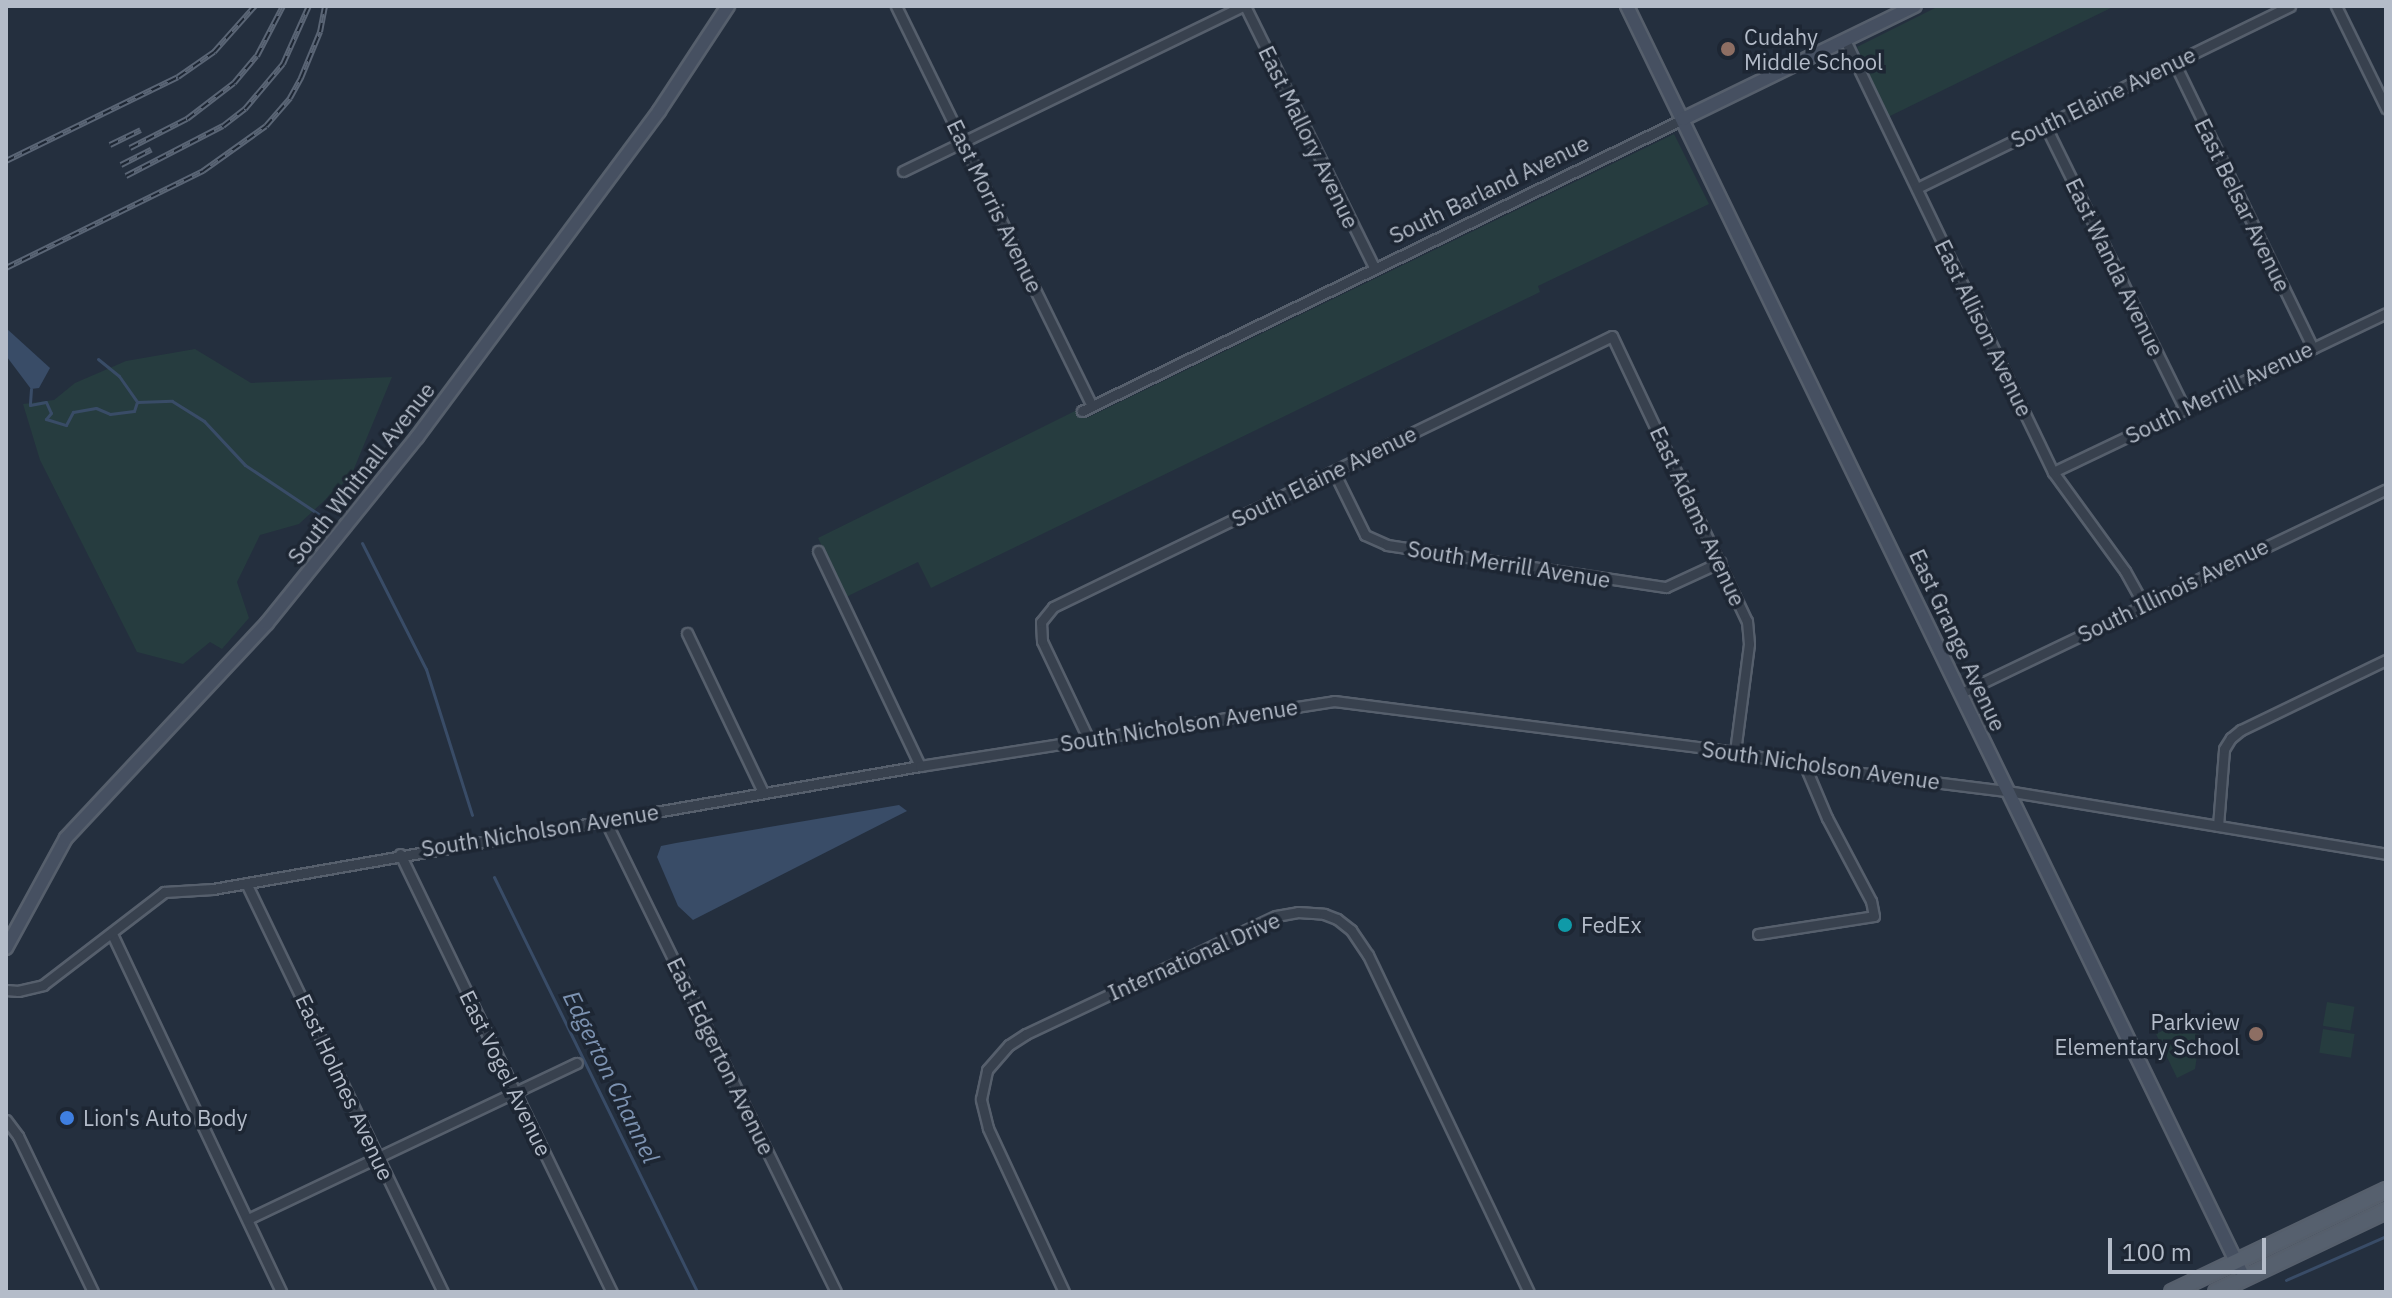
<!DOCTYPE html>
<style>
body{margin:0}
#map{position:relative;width:2392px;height:1298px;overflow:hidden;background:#242f3e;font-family:"IBM Plex Sans",sans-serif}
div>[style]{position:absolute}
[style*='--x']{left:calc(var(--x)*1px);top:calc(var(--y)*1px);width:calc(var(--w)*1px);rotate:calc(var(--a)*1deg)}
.green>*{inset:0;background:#263c3f;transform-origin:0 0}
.water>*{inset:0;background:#394c67}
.stream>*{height:3px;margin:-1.5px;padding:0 1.5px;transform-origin:1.5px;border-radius:1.5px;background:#394c67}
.roads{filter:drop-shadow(2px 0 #565f6c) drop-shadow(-2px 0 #565f6c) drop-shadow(0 2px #565f6c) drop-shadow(0 -2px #565f6c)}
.street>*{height:9px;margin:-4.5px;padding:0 4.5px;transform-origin:4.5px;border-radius:4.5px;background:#38414e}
.secondary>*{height:12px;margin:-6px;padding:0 6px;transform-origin:6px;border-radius:6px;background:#465061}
.primary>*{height:14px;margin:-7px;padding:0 7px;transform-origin:7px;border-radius:7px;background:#56606e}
.rail>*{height:6px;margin-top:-3px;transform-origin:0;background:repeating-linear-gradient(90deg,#1d2633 0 9px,#5a6575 0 18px);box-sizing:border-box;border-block:2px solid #5a6575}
.dots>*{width:22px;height:22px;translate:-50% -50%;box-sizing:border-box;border:4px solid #1d2633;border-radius:50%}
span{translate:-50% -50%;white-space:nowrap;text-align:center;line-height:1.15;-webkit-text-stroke:7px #1d2633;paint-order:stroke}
.poi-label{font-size:22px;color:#b4bcc9}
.left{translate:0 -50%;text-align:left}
.right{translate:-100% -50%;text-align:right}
.street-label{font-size:22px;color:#b4bcc9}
.water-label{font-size:24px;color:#7c92b1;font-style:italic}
.frame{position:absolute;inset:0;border:8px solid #b4bcc9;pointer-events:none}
.scale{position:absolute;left:2108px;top:1238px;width:158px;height:36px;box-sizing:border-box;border:4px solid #b4bcc9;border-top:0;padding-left:10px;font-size:24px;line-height:28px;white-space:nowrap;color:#b4bcc9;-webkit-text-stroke:6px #1d2633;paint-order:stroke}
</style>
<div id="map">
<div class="green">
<i style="clip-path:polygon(1939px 6px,2115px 6px,1888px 117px,1857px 47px)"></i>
<i style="clip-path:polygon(1674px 134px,1709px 204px,1538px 286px,1540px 292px,931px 588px,918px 562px,846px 597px,818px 538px,1081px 408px,1087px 418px)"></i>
<i style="clip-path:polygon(195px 349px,251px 383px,392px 377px,351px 476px,299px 524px,260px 535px,237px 582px,249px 618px,222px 649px,210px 642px,183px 664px,137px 652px,40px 460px,23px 404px,54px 400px,75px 383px,126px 361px)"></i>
<i style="left:2327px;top:1002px;width:28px;height:24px;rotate:10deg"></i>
<i style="clip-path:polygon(2191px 1016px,2200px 1036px,2195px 1069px,2177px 1078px,2156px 1034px)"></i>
<i style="left:2323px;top:1029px;width:32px;height:24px;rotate:9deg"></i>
</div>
<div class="water">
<i style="clip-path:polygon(6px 328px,50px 368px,39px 388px,31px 389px,7px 357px)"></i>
<i style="clip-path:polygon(899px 805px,907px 811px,693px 920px,678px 906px,657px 857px,661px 846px,676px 843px)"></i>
</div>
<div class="stream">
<i style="--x:98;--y:359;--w:27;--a:39"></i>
<i style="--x:119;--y:376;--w:32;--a:55"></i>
<i style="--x:31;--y:389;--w:16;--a:94"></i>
<i style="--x:30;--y:405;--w:16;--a:-11"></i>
<i style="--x:46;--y:402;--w:12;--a:66"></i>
<i style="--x:51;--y:413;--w:8;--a:130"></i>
<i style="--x:46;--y:419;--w:21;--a:17"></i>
<i style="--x:66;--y:425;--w:15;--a:-62"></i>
<i style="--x:73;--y:412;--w:23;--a:-10"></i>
<i style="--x:96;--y:408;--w:15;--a:23"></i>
<i style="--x:110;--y:414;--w:24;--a:-7"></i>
<i style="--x:134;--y:411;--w:9;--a:-72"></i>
<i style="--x:137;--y:402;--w:35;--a:-2"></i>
<i style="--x:172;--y:401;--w:38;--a:32"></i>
<i style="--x:204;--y:421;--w:60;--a:47"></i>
<i style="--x:245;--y:465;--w:94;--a:33.7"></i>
<i style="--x:362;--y:543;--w:141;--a:63.1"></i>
<i style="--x:426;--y:669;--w:153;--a:72.5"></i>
<i style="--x:494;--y:877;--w:462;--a:63.9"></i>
<i style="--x:2286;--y:1280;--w:109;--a:-23.7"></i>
</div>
<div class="roads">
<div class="street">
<i style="--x:896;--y:6;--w:445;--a:63.9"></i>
<i style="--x:1245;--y:6;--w:291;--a:63.7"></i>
<i style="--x:2336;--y:6;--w:114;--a:63.9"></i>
<i style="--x:1845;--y:40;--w:479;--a:64.3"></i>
<i style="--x:2053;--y:472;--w:122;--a:54"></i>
<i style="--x:2125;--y:571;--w:38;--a:61"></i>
<i style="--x:2174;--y:62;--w:318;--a:64.1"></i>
<i style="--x:2045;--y:125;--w:315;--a:63.8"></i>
<i style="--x:903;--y:171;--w:378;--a:-25.9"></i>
<i style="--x:1917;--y:188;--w:415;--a:-26"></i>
<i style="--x:1082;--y:411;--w:668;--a:-25.91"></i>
<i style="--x:1334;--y:472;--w:70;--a:63.8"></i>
<i style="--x:1365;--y:535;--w:24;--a:24"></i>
<i style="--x:1387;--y:545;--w:282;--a:8.6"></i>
<i style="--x:1666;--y:587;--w:60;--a:-24.8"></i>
<i style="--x:2053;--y:472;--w:369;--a:-25.5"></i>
<i style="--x:818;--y:551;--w:238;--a:64.6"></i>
<i style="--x:687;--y:633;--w:176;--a:64.5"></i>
<i style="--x:1961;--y:693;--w:471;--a:-25.6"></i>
<i style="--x:1088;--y:738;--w:107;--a:-115.4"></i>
<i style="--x:1042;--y:641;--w:19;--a:-93"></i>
<i style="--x:1041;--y:622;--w:19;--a:-51"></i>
<i style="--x:1053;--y:607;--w:621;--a:-25.86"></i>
<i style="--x:1612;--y:336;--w:315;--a:64.7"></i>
<i style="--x:1747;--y:621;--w:23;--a:85"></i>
<i style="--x:1749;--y:644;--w:109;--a:97.4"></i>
<i style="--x:605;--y:820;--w:525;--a:63.92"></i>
<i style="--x:2218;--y:826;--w:77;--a:-85.5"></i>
<i style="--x:2224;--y:749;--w:13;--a:-58"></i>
<i style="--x:2231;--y:738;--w:13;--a:-39"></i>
<i style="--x:2241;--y:730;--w:161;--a:-25.8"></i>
<i style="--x:400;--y:854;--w:487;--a:64.2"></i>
<i style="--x:246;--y:883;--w:454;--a:64.3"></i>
<i style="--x:112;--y:934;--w:396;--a:64.7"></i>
<i style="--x:1758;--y:934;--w:117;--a:-8.8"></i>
<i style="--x:1874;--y:916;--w:15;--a:-101"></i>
<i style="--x:1871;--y:901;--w:94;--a:-117.9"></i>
<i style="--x:1827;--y:818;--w:56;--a:-112.9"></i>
<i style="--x:6;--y:990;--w:12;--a:5"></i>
<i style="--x:18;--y:991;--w:26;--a:-13"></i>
<i style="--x:43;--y:985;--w:153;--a:-37.5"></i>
<i style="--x:164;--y:892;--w:49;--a:-3.5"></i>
<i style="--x:213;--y:889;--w:718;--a:-9.87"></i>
<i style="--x:920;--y:766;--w:419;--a:-8.9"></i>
<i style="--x:1334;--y:701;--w:404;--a:7.2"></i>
<i style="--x:1735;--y:752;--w:71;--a:11.3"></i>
<i style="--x:1805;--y:766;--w:204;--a:7.1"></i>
<i style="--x:2007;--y:791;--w:384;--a:9.4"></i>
<i style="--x:6;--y:1120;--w:20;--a:53"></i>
<i style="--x:18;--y:1136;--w:173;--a:64.3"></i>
<i style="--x:248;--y:1219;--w:364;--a:-25.4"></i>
<i style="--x:1064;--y:1292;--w:181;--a:-114.9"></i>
<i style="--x:988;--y:1128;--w:30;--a:-104"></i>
<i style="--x:981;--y:1099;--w:30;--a:-78"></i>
<i style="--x:987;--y:1070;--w:33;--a:-49"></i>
<i style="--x:1009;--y:1045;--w:20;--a:-33"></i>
<i style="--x:1026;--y:1034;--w:276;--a:-25.3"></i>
<i style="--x:1276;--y:916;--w:22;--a:-10"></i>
<i style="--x:1298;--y:912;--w:26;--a:4"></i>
<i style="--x:1324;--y:914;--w:14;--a:21"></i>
<i style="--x:1337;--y:919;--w:18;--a:38"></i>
<i style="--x:1351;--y:930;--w:30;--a:56"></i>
<i style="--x:1368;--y:955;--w:373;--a:64.5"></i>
</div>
<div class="secondary">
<i style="--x:1627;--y:6;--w:1414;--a:64.12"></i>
<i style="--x:1683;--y:119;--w:258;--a:-26"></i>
<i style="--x:6;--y:948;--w:125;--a:-61.4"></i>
<i style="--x:66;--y:838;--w:294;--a:-46.9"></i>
<i style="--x:267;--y:623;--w:239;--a:-51.1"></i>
<i style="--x:417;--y:437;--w:406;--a:-53.4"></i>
<i style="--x:659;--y:111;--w:126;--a:-56.7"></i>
</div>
<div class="primary">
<i style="--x:2172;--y:1292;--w:237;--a:-25.5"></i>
<i style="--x:2216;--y:1292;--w:188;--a:-25.5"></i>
</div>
</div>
<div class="rail">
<i style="--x:110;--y:145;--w:34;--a:-26"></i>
<i style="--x:130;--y:148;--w:64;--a:-27"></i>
<i style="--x:187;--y:119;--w:59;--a:-37.5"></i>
<i style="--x:234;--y:83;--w:35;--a:-50"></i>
<i style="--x:257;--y:56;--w:56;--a:-62.5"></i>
<i style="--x:6;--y:161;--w:191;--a:-26"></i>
<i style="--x:178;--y:77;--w:44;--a:-34.8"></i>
<i style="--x:214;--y:52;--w:62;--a:-48.3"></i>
<i style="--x:121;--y:165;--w:34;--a:-27"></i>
<i style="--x:126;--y:176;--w:109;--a:-27.3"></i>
<i style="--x:223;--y:126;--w:28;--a:-38"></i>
<i style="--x:245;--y:109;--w:59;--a:-49.8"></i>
<i style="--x:283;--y:64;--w:64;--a:-65.9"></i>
<i style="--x:6;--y:268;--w:220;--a:-26.2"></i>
<i style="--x:203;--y:171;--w:77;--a:-35.5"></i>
<i style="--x:266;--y:126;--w:37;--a:-49"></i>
<i style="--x:290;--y:98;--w:23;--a:-61"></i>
<i style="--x:301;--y:78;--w:50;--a:-67.6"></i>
<i style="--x:320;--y:32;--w:26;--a:-79"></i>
</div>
<div class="dots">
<i style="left:1728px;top:49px;background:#8d6e63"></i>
<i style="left:1565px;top:925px;background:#0f9aa8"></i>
<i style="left:2256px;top:1034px;background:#8d6e63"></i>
<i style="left:67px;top:1118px;background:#3f7fe0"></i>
</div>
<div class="poi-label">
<span class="left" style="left:1744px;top:49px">Cudahy<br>Middle School</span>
<span class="left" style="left:1581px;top:925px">FedEx</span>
<span class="right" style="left:2240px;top:1034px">Parkview<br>Elementary School</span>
<span class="left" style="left:83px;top:1118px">Lion's Auto Body</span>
</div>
<div class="street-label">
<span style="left:2103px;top:97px;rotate:-26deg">South Elaine Avenue</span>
<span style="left:1309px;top:137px;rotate:64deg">East Mallory Avenue</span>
<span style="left:1489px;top:189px;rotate:-26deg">South Barland Avenue</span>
<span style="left:2243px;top:205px;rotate:64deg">East Belsar Avenue</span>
<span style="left:995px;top:206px;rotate:64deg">East Morris Avenue</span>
<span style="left:2115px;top:267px;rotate:64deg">East Wanda Avenue</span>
<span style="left:1984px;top:328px;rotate:64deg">East Allison Avenue</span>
<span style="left:2219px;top:392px;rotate:-26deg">South Merrill Avenue</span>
<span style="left:361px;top:473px;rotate:-52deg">South Whitnall Avenue</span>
<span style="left:1324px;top:476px;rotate:-26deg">South Elaine Avenue</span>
<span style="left:1698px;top:516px;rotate:65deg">East Adams Avenue</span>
<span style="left:1509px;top:564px;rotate:9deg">South Merrill Avenue</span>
<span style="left:2173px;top:590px;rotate:-26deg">South Illinois Avenue</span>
<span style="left:1958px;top:640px;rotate:65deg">East Grange Avenue</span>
<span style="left:1179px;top:725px;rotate:-9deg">South Nicholson Avenue</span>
<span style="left:1821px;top:765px;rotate:8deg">South Nicholson Avenue</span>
<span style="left:540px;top:830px;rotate:-9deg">South Nicholson Avenue</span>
<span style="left:1194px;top:956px;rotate:-24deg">International Drive</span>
<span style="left:721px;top:1056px;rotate:64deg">East Edgerton Avenue</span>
<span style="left:506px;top:1073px;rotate:64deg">East Vogel Avenue</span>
<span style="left:345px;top:1087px;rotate:65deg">East Holmes Avenue</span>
</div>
<div class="water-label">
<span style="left:611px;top:1077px;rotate:64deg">Edgerton Channel</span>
</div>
<div class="frame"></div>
<div class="scale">100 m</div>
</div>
